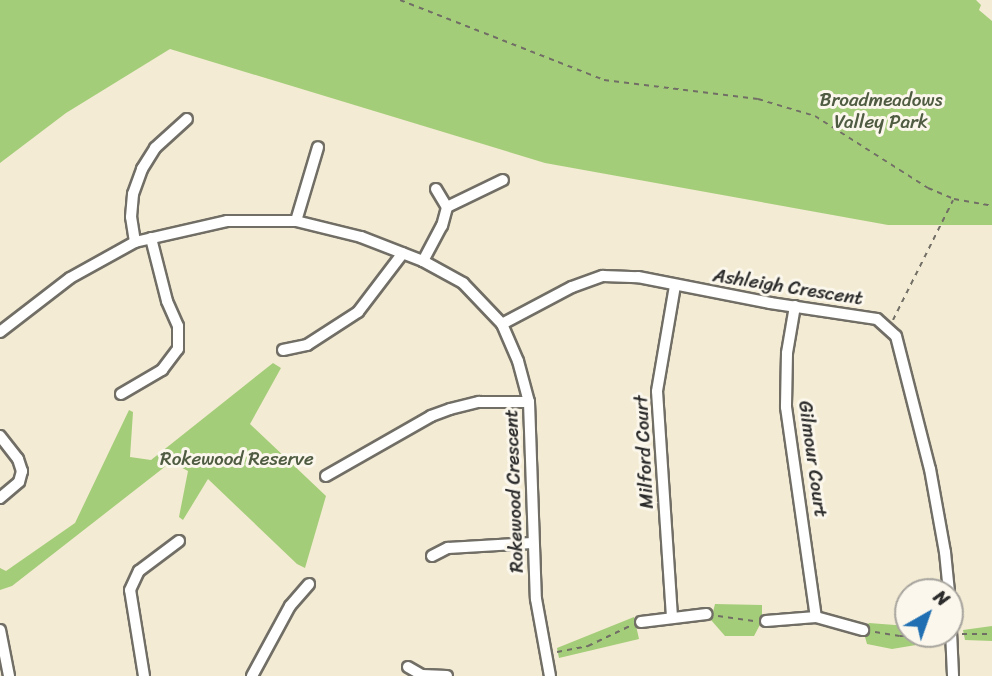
<!DOCTYPE html>
<style>
body{margin:0}
#map{position:relative;width:992px;height:676px;overflow:hidden;background:#f3ebd3;font-family:Sriracha,sans-serif}
div>[style]{position:absolute}
[style*='--x']{left:calc(var(--x)*1px);top:calc(var(--y)*1px);width:calc(var(--w)*1px);rotate:calc(var(--a)*1deg)}
.green>*{inset:0;background:#a4cd79}
.path>*{height:2px;margin-top:-1px;transform-origin:0;background:repeating-linear-gradient(90deg,#716e66 0 5px,transparent 0 10px)}
.roads{filter:drop-shadow(2px 0 #716e66) drop-shadow(-2px 0 #716e66) drop-shadow(0 2px #716e66) drop-shadow(0 -2px #716e66)}
.minor>*{height:10px;margin:-5px;padding:0 5px;transform-origin:5px;border-radius:5px;background:#fff}
span{translate:-50% -50%;white-space:nowrap;text-align:center;line-height:1.15;-webkit-text-stroke:6px #fbf7ec;paint-order:stroke}
.park-label{font-size:19px;color:#4f5c42}
.street-label{font-size:19px;color:#2b2b2b}
.north{position:absolute;left:894px;top:578px;width:70px;height:70px;box-sizing:border-box;background:#fbf7ec;border:2px solid #a8a59f;border-radius:50%;rotate:40deg;font-size:19px;font-weight:700;line-height:28px;text-align:center;color:#2b2b2b}
.north::after{content:'';display:block;margin:auto;width:24px;height:32px;background:#1f6fb2;clip-path:polygon(50% 0,100% 100%,50% 72%,0 100%)}
</style>
<div id="map">
<div class="green">
<i style="clip-path:polygon(0 0,976px 0,981px 5px,979px 10px,992px 21px,992px 225px,888px 225px,545px 163px,170px 49px,66px 113px,0 163px)"></i>
<i style="clip-path:polygon(273px 363px,281px 368px,250px 424px,326px 496px,305px 568px,297px 564px,208px 479px,183px 520px,179px 517px,188px 471px,171px 462px,12px 586px,0 590px,0 568px,6px 571px,75px 523px,129px 410px,133px 412px,130px 457px,151px 460px)"></i>
<i style="clip-path:polygon(715px 604px,762px 605px,762px 621px,754px 636px,725px 636px,711px 620px)"></i>
<i style="clip-path:polygon(634px 617px,639px 639px,559px 658px,557px 648px)"></i>
<i style="clip-path:polygon(869px 623px,908px 626px,908px 634px,940px 634px,940px 641px,892px 649px,867px 644px,863px 630px)"></i>
<i style="clip-path:polygon(992px 626px,992px 641px,965px 640px,963px 630px)"></i>
</div>
<div class="path">
<i style="--x:400;--y:0;--w:219;--a:21.4"></i>
<i style="--x:604;--y:80;--w:155;--a:7"></i>
<i style="--x:758;--y:99;--w:59;--a:16.6"></i>
<i style="--x:815;--y:116;--w:134;--a:32.5"></i>
<i style="--x:928;--y:188;--w:28;--a:23"></i>
<i style="--x:954;--y:199;--w:39;--a:10"></i>
<i style="--x:893;--y:320;--w:134;--a:-63.4"></i>
<i style="--x:718;--y:616;--w:36;--a:8"></i>
<i style="--x:875;--y:632;--w:25;--a:9"></i>
<i style="--x:900;--y:636;--w:42;--a:0"></i>
<i style="--x:962;--y:634;--w:30;--a:0"></i>
<i style="--x:557;--y:652;--w:32;--a:-11"></i>
<i style="--x:588;--y:646;--w:47;--a:-25.5"></i>
</div>
<div class="roads">
<div class="minor">
<i style="--x:436;--y:189;--w:21;--a:59"></i>
<i style="--x:447;--y:207;--w:62;--a:-25.7"></i>
<i style="--x:296;--y:221;--w:77;--a:-73.4"></i>
<i style="--x:135;--y:242;--w:25;--a:-99"></i>
<i style="--x:131;--y:217;--w:23;--a:-85"></i>
<i style="--x:133;--y:194;--w:27;--a:-70"></i>
<i style="--x:142;--y:169;--w:25;--a:-58"></i>
<i style="--x:155;--y:148;--w:43;--a:-42.2"></i>
<i style="--x:423;--y:261;--w:40;--a:-62"></i>
<i style="--x:442;--y:226;--w:20;--a:-75"></i>
<i style="--x:795;--y:306;--w:48;--a:99.7"></i>
<i style="--x:787;--y:353;--w:54;--a:91.1"></i>
<i style="--x:786;--y:407;--w:212;--a:81.9"></i>
<i style="--x:502;--y:324;--w:79;--a:-27.9"></i>
<i style="--x:572;--y:287;--w:33;--a:-20"></i>
<i style="--x:603;--y:276;--w:35;--a:2"></i>
<i style="--x:638;--y:277;--w:135;--a:11.1"></i>
<i style="--x:770;--y:303;--w:108;--a:8.5"></i>
<i style="--x:877;--y:319;--w:25;--a:42"></i>
<i style="--x:896;--y:336;--w:137;--a:75.7"></i>
<i style="--x:930;--y:469;--w:84;--a:79.8"></i>
<i style="--x:945;--y:552;--w:40;--a:84.3"></i>
<i style="--x:0;--y:332;--w:88;--a:-37.6"></i>
<i style="--x:70;--y:278;--w:74;--a:-29"></i>
<i style="--x:135;--y:242;--w:94;--a:-12.9"></i>
<i style="--x:227;--y:221;--w:69;--a:0"></i>
<i style="--x:296;--y:221;--w:67;--a:13.8"></i>
<i style="--x:361;--y:237;--w:66;--a:21.2"></i>
<i style="--x:423;--y:261;--w:46;--a:28.8"></i>
<i style="--x:463;--y:283;--w:57;--a:46.4"></i>
<i style="--x:502;--y:324;--w:40;--a:66.6"></i>
<i style="--x:518;--y:361;--w:42;--a:75"></i>
<i style="--x:529;--y:402;--w:197;--a:88"></i>
<i style="--x:536;--y:599;--w:78;--a:79.7"></i>
<i style="--x:283;--y:350;--w:25;--a:-12"></i>
<i style="--x:307;--y:345;--w:61;--a:-32.9"></i>
<i style="--x:358;--y:312;--w:74;--a:-52.7"></i>
<i style="--x:121;--y:394;--w:48;--a:-30.3"></i>
<i style="--x:162;--y:370;--w:26;--a:-53"></i>
<i style="--x:178;--y:349;--w:23;--a:-90"></i>
<i style="--x:178;--y:326;--w:27;--a:-114"></i>
<i style="--x:167;--y:301;--w:65;--a:-104.3"></i>
<i style="--x:0;--y:436;--w:29;--a:52"></i>
<i style="--x:18;--y:459;--w:13;--a:72"></i>
<i style="--x:22;--y:471;--w:11;--a:105"></i>
<i style="--x:19;--y:482;--w:25;--a:140"></i>
<i style="--x:326;--y:476;--w:121;--a:-29.7"></i>
<i style="--x:431;--y:416;--w:20;--a:-20"></i>
<i style="--x:450;--y:409;--w:30;--a:-14"></i>
<i style="--x:479;--y:402;--w:50;--a:0"></i>
<i style="--x:432;--y:556;--w:18;--a:-27"></i>
<i style="--x:448;--y:548;--w:84;--a:-3.4"></i>
<i style="--x:950;--y:609;--w:67;--a:87.4"></i>
<i style="--x:672;--y:617;--w:226;--a:-93.8"></i>
<i style="--x:657;--y:391;--w:107;--a:-80.3"></i>
<i style="--x:766;--y:621;--w:50;--a:-4.6"></i>
<i style="--x:816;--y:617;--w:49;--a:15.5"></i>
<i style="--x:641;--y:622;--w:66;--a:-6.9"></i>
<i style="--x:0;--y:630;--w:47;--a:78.9"></i>
<i style="--x:408;--y:667;--w:16;--a:30"></i>
<i style="--x:422;--y:675;--w:25;--a:2"></i>
<i style="--x:144;--y:676;--w:87;--a:-99.2"></i>
<i style="--x:130;--y:590;--w:21;--a:-65"></i>
<i style="--x:139;--y:571;--w:50;--a:-36.9"></i>
<i style="--x:252;--y:676;--w:80;--a:-61.5"></i>
<i style="--x:290;--y:606;--w:29;--a:-49"></i>
</div>
</div>
<div class="park-label">
<span style="left:881px;top:111px">Broadmeadows<br>Valley Park</span>
<span style="left:237px;top:459px">Rokewood Reserve</span>
</div>
<div class="street-label">
<span style="left:788px;top:287px;rotate:9deg">Ashleigh Crescent</span>
<span style="left:644px;top:452px;rotate:-93deg">Milford Court</span>
<span style="left:813px;top:459px;rotate:82deg">Gilmour Court</span>
<span style="left:514px;top:491px;rotate:-92deg">Rokewood Crescent</span>
</div>
<div class="north">N</div>
</div>
